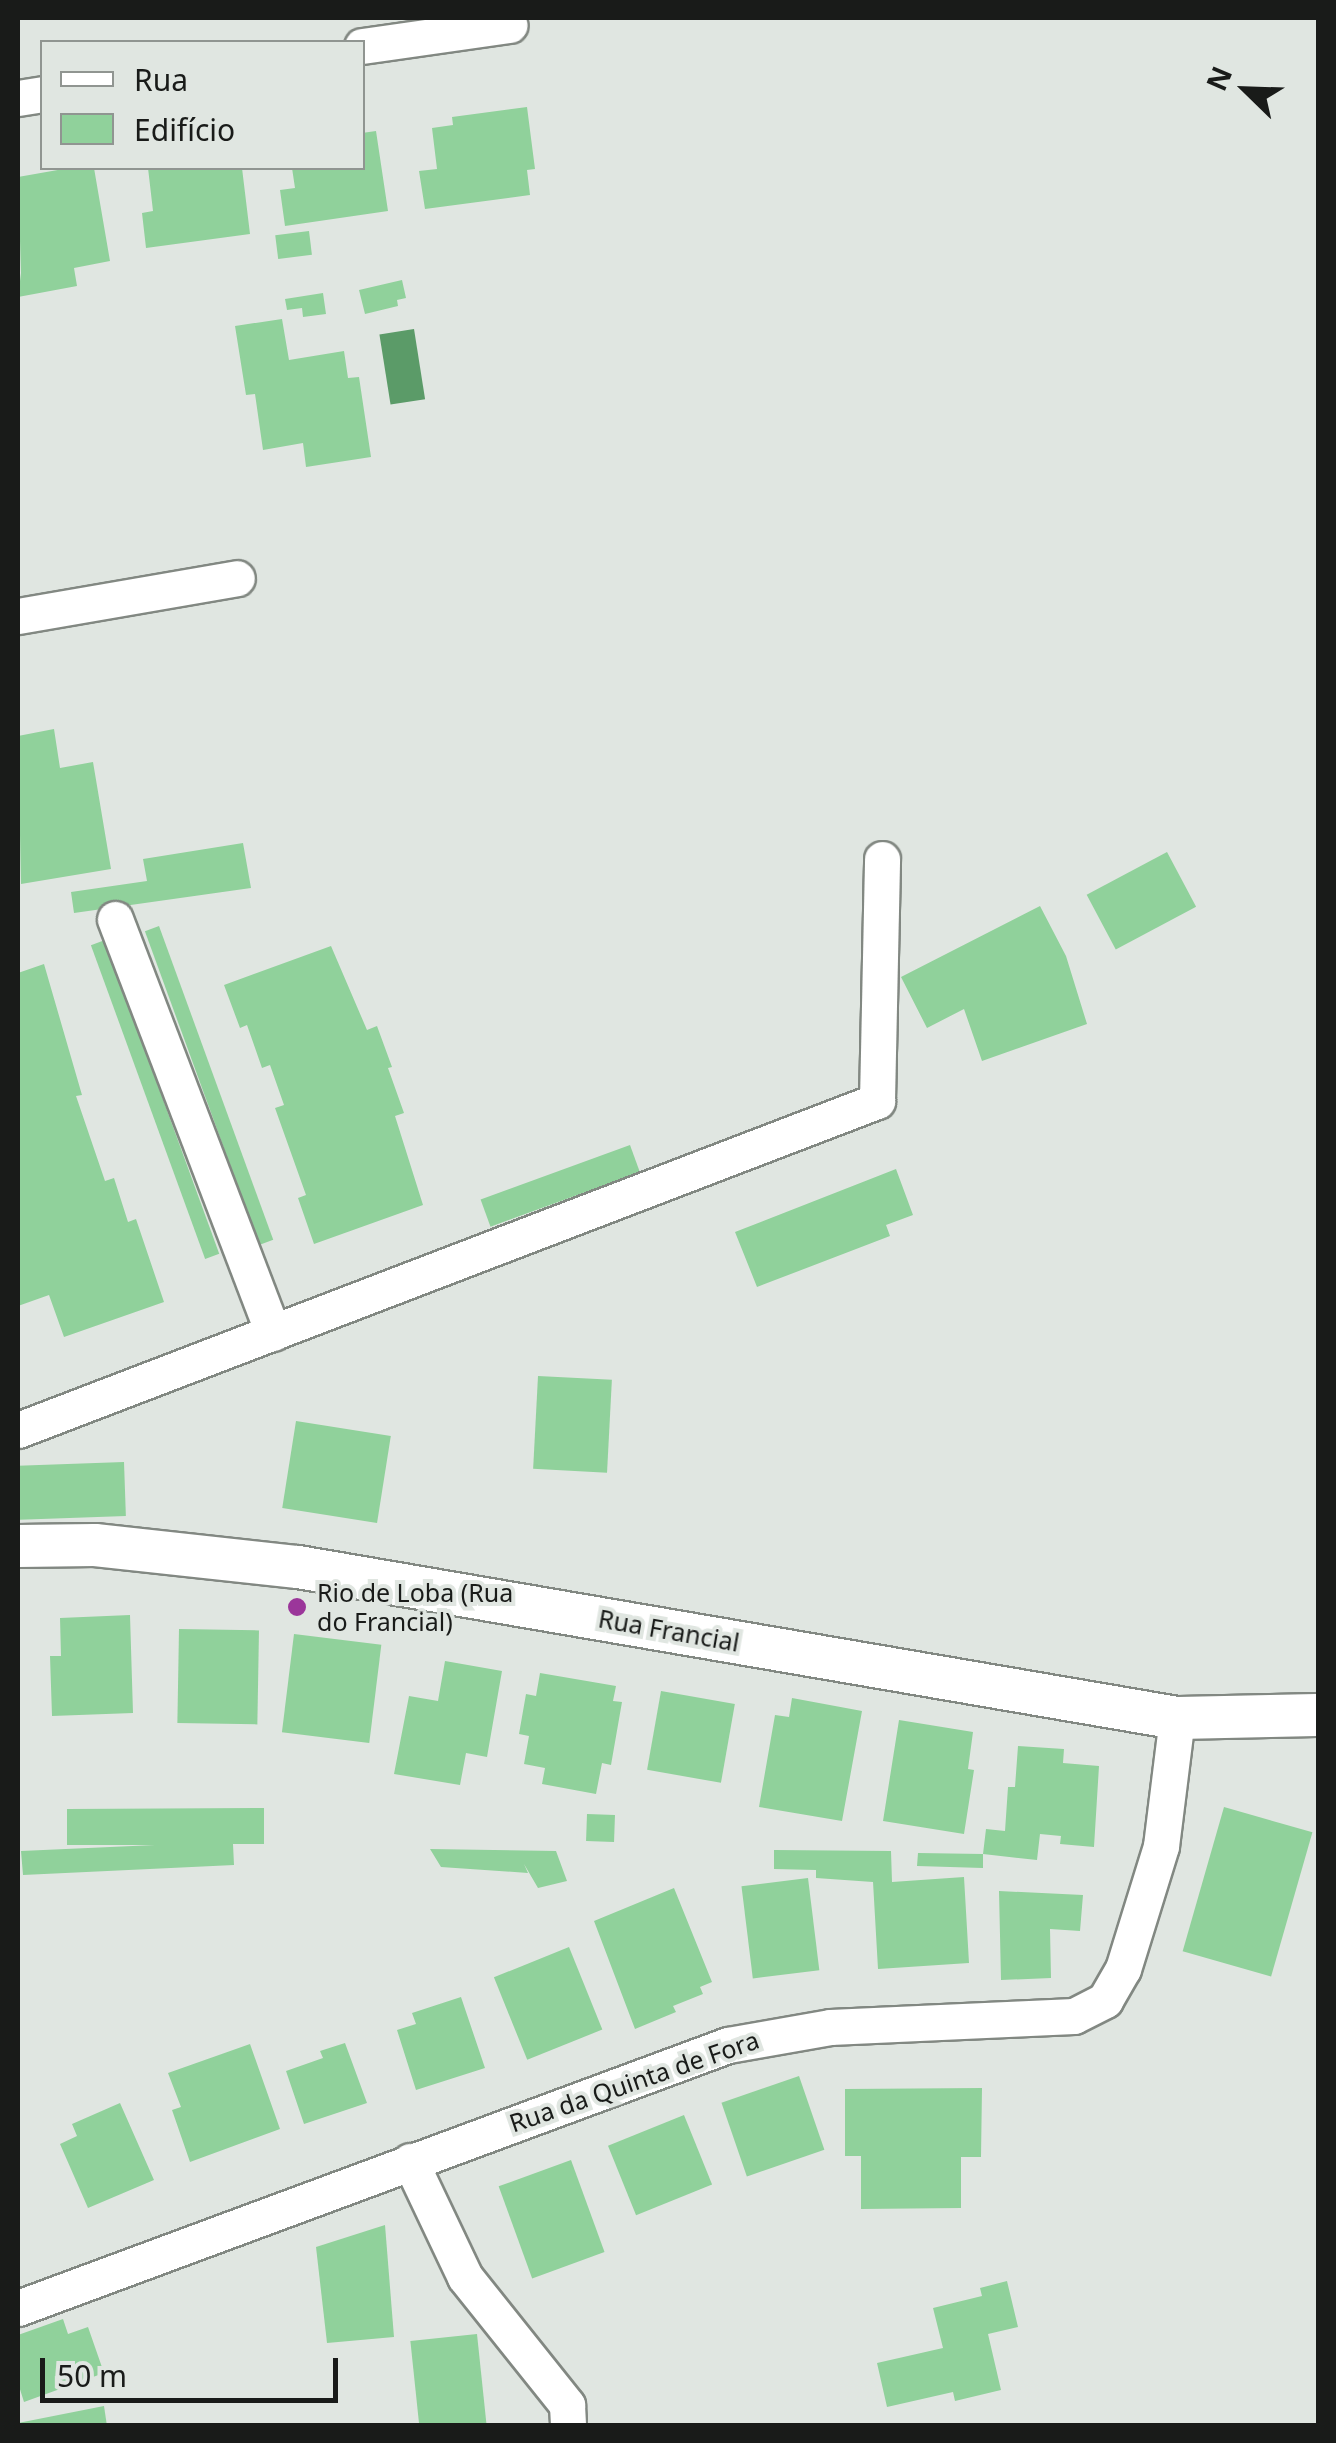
<!DOCTYPE html>
<meta charset="utf-8">
<style>
body{margin:0}
#map{position:relative;width:1336px;height:2443px;overflow:hidden;background:#e0e6e1;font-family:"Noto Sans",sans-serif}
div>[style]{position:absolute}
[style*='--x']{left:calc(var(--x)*1px);top:calc(var(--y)*1px);width:calc(var(--w)*1px);rotate:calc(var(--a)*1deg)}
.water>*{inset:0;background:#5b9b68;transform-origin:0 0}
.building>*{inset:0;background:#90d19b;transform-origin:0 0}
.roads{filter:drop-shadow(2px 0 #828882) drop-shadow(-2px 0 #828882) drop-shadow(0 2px #828882) drop-shadow(0 -2px #828882)}
.minor>*{height:35px;margin:-17.5px;padding:0 17.5px;transform-origin:17.5px;border-radius:17.5px;background:#fff}
.tertiary>*{height:42px;margin:-21px;padding:0 21px;transform-origin:21px;border-radius:21px;background:#fff}
.dots>*{width:28px;height:28px;translate:-50% -50%;box-sizing:border-box;border:5px solid #e0e6e1;border-radius:50%}
span{translate:-50% -50%;white-space:nowrap;text-align:center;line-height:1.15;-webkit-text-stroke:8px #e0e6e1;paint-order:stroke}
.poi-label{font-size:25px;color:#191b19}
.left{translate:0 -50%;text-align:left}
.street-label{font-size:25px;color:#191b19}
.frame{position:absolute;inset:0;border:20px solid #191b19;pointer-events:none}
.legend{position:absolute;left:40px;top:40px;width:325px;height:130px;box-sizing:border-box;background:#e0e6e1;border:2px solid #909591;margin:0;padding:12px 18px;list-style:none;font-size:30px;color:#191b19}
.legend li{display:flex;align-items:center;gap:20px;height:50px}
.legend b{width:50px;border:2px solid #909591}
.north{position:absolute;left:1196px;top:40px;width:100px;height:100px;-webkit-text-stroke:8px #e0e6e1;paint-order:stroke;rotate:293deg;font-size:28px;font-weight:700;line-height:40px;text-align:center;color:#191b19}
.north::after{content:'';display:block;margin:auto;width:35px;height:45px;background:#191b19;clip-path:polygon(50% 0,100% 100%,50% 72%,0 100%)}
.scale{position:absolute;left:40px;top:2358px;width:298px;height:45px;box-sizing:border-box;border:5px solid #191b19;border-top:0;padding-left:12px;font-size:30px;line-height:35px;white-space:nowrap;color:#191b19;-webkit-text-stroke:8px #e0e6e1;paint-order:stroke}
</style>
<div id="map">
<div class="water">
<i style="left:414px;top:329px;width:71px;height:35px;rotate:81deg"></i>
</div>
<div class="building">
<i style="clip-path:polygon(527px 107px,535px 169px,527px 170px,530px 195px,425px 209px,419px 171px,437px 169px,432px 128px,453px 125px,452px 117px)"></i>
<i style="clip-path:polygon(376px 131px,388px 211px,285px 226px,280px 190px,295px 188px,292px 168px,362px 168px,362px 133px)"></i>
<i style="clip-path:polygon(69px 168px,94px 168px,110px 261px,74px 268px,77px 286px,18px 297px,21px 273px,18px 177px)"></i>
<i style="clip-path:polygon(148px 168px,242px 168px,250px 234px,146px 248px,142px 213px,153px 211px)"></i>
<i style="left:309px;top:231px;width:24px;height:34px;rotate:83deg"></i>
<i style="clip-path:polygon(402px 280px,406px 298px,397px 300px,398px 306px,365px 314px,359px 290px)"></i>
<i style="clip-path:polygon(323px 293px,326px 314px,303px 317px,302px 308px,287px 310px,285px 299px)"></i>
<i style="clip-path:polygon(282px 319px,289px 360px,344px 351px,348px 378px,359px 377px,371px 457px,306px 467px,303px 443px,263px 450px,255px 394px,246px 395px,235px 326px)"></i>
<i style="clip-path:polygon(54px 729px,60px 768px,93px 762px,111px 869px,21px 884px,18px 736px)"></i>
<i style="clip-path:polygon(243px 843px,251px 888px,74px 913px,71px 892px,147px 881px,143px 859px)"></i>
<i style="left:1167px;top:852px;width:62px;height:91px;rotate:62deg"></i>
<i style="clip-path:polygon(1040px 906px,1066px 956px,1087px 1024px,982px 1061px,964px 1009px,927px 1028px,901px 977px)"></i>
<i style="left:159px;top:926px;width:334px;height:15px;rotate:70deg"></i>
<i style="left:105px;top:940px;width:334px;height:15px;rotate:70deg"></i>
<i style="clip-path:polygon(331px 946px,367px 1030px,377px 1026px,392px 1067px,388px 1068px,404px 1113px,395px 1116px,423px 1205px,314px 1244px,298px 1198px,306px 1195px,275px 1108px,284px 1105px,270px 1065px,262px 1068px,247px 1025px,240px 1028px,224px 985px)"></i>
<i style="clip-path:polygon(44px 964px,82px 1095px,76px 1096px,105px 1181px,114px 1178px,128px 1222px,136px 1219px,164px 1302px,64px 1337px,49px 1295px,18px 1306px,18px 973px)"></i>
<i style="left:630px;top:1145px;width:29px;height:159px;rotate:70deg"></i>
<i style="clip-path:polygon(896px 1169px,913px 1215px,886px 1225px,890px 1236px,757px 1287px,735px 1232px)"></i>
<i style="left:538px;top:1376px;width:74px;height:93px;rotate:3deg"></i>
<i style="left:296px;top:1421px;width:96px;height:88px;rotate:9deg"></i>
<i style="left:124px;top:1462px;width:54px;height:106px;rotate:88deg"></i>
<i style="clip-path:polygon(130px 1615px,133px 1713px,52px 1716px,50px 1656px,61px 1656px,60px 1618px)"></i>
<i style="left:179px;top:1629px;width:80px;height:94px;rotate:1deg"></i>
<i style="left:294px;top:1634px;width:88px;height:99px;rotate:7deg"></i>
<i style="clip-path:polygon(445px 1661px,502px 1671px,487px 1757px,466px 1753px,460px 1785px,394px 1774px,409px 1696px,438px 1701px)"></i>
<i style="clip-path:polygon(540px 1673px,616px 1686px,613px 1701px,622px 1702px,611px 1765px,602px 1763px,596px 1794px,542px 1784px,545px 1768px,524px 1764px,529px 1736px,519px 1734px,526px 1694px,536px 1696px)"></i>
<i style="left:661px;top:1691px;width:75px;height:80px;rotate:10deg"></i>
<i style="clip-path:polygon(792px 1698px,862px 1711px,842px 1821px,759px 1807px,775px 1715px,789px 1717px)"></i>
<i style="clip-path:polygon(899px 1720px,973px 1732px,968px 1769px,974px 1770px,964px 1834px,883px 1821px)"></i>
<i style="clip-path:polygon(1018px 1746px,1064px 1749px,1063px 1763px,1099px 1766px,1094px 1847px,1060px 1844px,1061px 1836px,1040px 1834px,1037px 1860px,983px 1854px,983px 1868px,917px 1866px,918px 1853px,983px 1854px,986px 1829px,1005px 1831px,1008px 1787px,1015px 1787px)"></i>
<i style="left:1224px;top:1807px;width:92px;height:150px;rotate:16deg"></i>
<i style="clip-path:polygon(264px 1808px,264px 1844px,233px 1844px,234px 1865px,23px 1875px,21px 1851px,155px 1845px,67px 1845px,67px 1809px)"></i>
<i style="left:587px;top:1814px;width:28px;height:27px;rotate:2deg"></i>
<i style="clip-path:polygon(430px 1849px,556px 1851px,567px 1881px,538px 1888px,524px 1864px,528px 1873px,441px 1867px)"></i>
<i style="clip-path:polygon(774px 1850px,891px 1851px,892px 1882px,964px 1877px,969px 1963px,878px 1969px,873px 1882px,816px 1878px,816px 1870px,774px 1869px)"></i>
<i style="left:808px;top:1878px;width:93px;height:67px;rotate:83deg"></i>
<i style="clip-path:polygon(674px 1888px,712px 1982px,700px 1987px,703px 1994px,673px 2006px,676px 2012px,635px 2029px,594px 1921px)"></i>
<i style="clip-path:polygon(999px 1891px,1083px 1895px,1080px 1931px,1050px 1929px,1051px 1978px,1001px 1980px)"></i>
<i style="left:569px;top:1947px;width:89px;height:81px;rotate:68deg"></i>
<i style="clip-path:polygon(461px 1997px,485px 2068px,416px 2090px,397px 2030px,416px 2024px,412px 2013px)"></i>
<i style="clip-path:polygon(345px 2043px,367px 2103px,304px 2124px,286px 2071px,323px 2058px,320px 2051px)"></i>
<i style="clip-path:polygon(250px 2044px,280px 2129px,190px 2162px,172px 2110px,181px 2107px,168px 2073px)"></i>
<i style="left:799px;top:2076px;width:78px;height:82px;rotate:71deg"></i>
<i style="clip-path:polygon(982px 2088px,981px 2157px,961px 2157px,961px 2208px,861px 2209px,861px 2156px,845px 2156px,845px 2089px)"></i>
<i style="clip-path:polygon(120px 2103px,154px 2180px,88px 2208px,60px 2144px,77px 2136px,72px 2124px)"></i>
<i style="left:684px;top:2115px;width:75px;height:82px;rotate:68deg"></i>
<i style="left:571px;top:2160px;width:98px;height:77px;rotate:70deg"></i>
<i style="clip-path:polygon(385px 2225px,394px 2337px,327px 2343px,316px 2247px)"></i>
<i style="clip-path:polygon(1007px 2281px,1018px 2327px,988px 2334px,1001px 2390px,955px 2401px,953px 2392px,887px 2407px,877px 2363px,943px 2348px,933px 2308px,982px 2296px,980px 2288px)"></i>
<i style="clip-path:polygon(63px 2319px,68px 2334px,88px 2327px,104px 2373px,24px 2402px,18px 2383px,18px 2335px)"></i>
<i style="left:477px;top:2334px;width:92px;height:67px;rotate:84deg"></i>
<i style="clip-path:polygon(104px 2406px,107px 2426px,18px 2426px,18px 2423px)"></i>
</div>
<div class="roads">
<div class="minor">
<i style="--x:362;--y:46;--w:149;--a:-8.1"></i>
<i style="--x:18;--y:98;--w:24;--a:-9"></i>
<i style="--x:18;--y:616;--w:222;--a:-9.8"></i>
<i style="--x:115;--y:919;--w:443;--a:69.1"></i>
<i style="--x:18;--y:1430;--w:920;--a:-20.96"></i>
<i style="--x:877;--y:1101;--w:242;--a:-88.8"></i>
<i style="--x:410;--y:2161;--w:128;--a:64.6"></i>
<i style="--x:465;--y:2277;--w:164;--a:51.4"></i>
<i style="--x:567;--y:2405;--w:21;--a:87"></i>
<i style="--x:18;--y:2308;--w:757;--a:-20.33"></i>
<i style="--x:728;--y:2045;--w:104;--a:-10"></i>
<i style="--x:830;--y:2027;--w:244;--a:-2.6"></i>
<i style="--x:1074;--y:2016;--w:35;--a:-27"></i>
<i style="--x:1105;--y:2000;--w:36;--a:-60"></i>
<i style="--x:1123;--y:1969;--w:129;--a:-72.8"></i>
<i style="--x:1161;--y:1846;--w:129;--a:-82.9"></i>
</div>
<div class="tertiary">
<i style="--x:18;--y:1546;--w:77;--a:-0.7"></i>
<i style="--x:95;--y:1545;--w:204;--a:6.2"></i>
<i style="--x:298;--y:1567;--w:892;--a:9.75"></i>
<i style="--x:1177;--y:1718;--w:141;--a:-1.2"></i>
</div>
</div>
<div class="dots">
<i style="left:297px;top:1607px;background:#9b369a"></i>
</div>
<div class="poi-label">
<span class="left" style="left:317px;top:1607px">Rio de Loba (Rua<br>do Francial)</span>
</div>
<div class="street-label">
<span style="left:669px;top:1630px;rotate:10deg">Rua Francial</span>
<span style="left:634px;top:2081px;rotate:-19deg">Rua da Quinta de Fora</span>
</div>
<div class="frame"></div>
<ul class="legend">
<li><b style="height:12px;background:#fff"></b>Rua</li>
<li><b style="height:28px;background:#90d19b"></b>Edifício</li>
</ul>
<div class="north">N</div>
<div class="scale">50 m</div>
</div>
